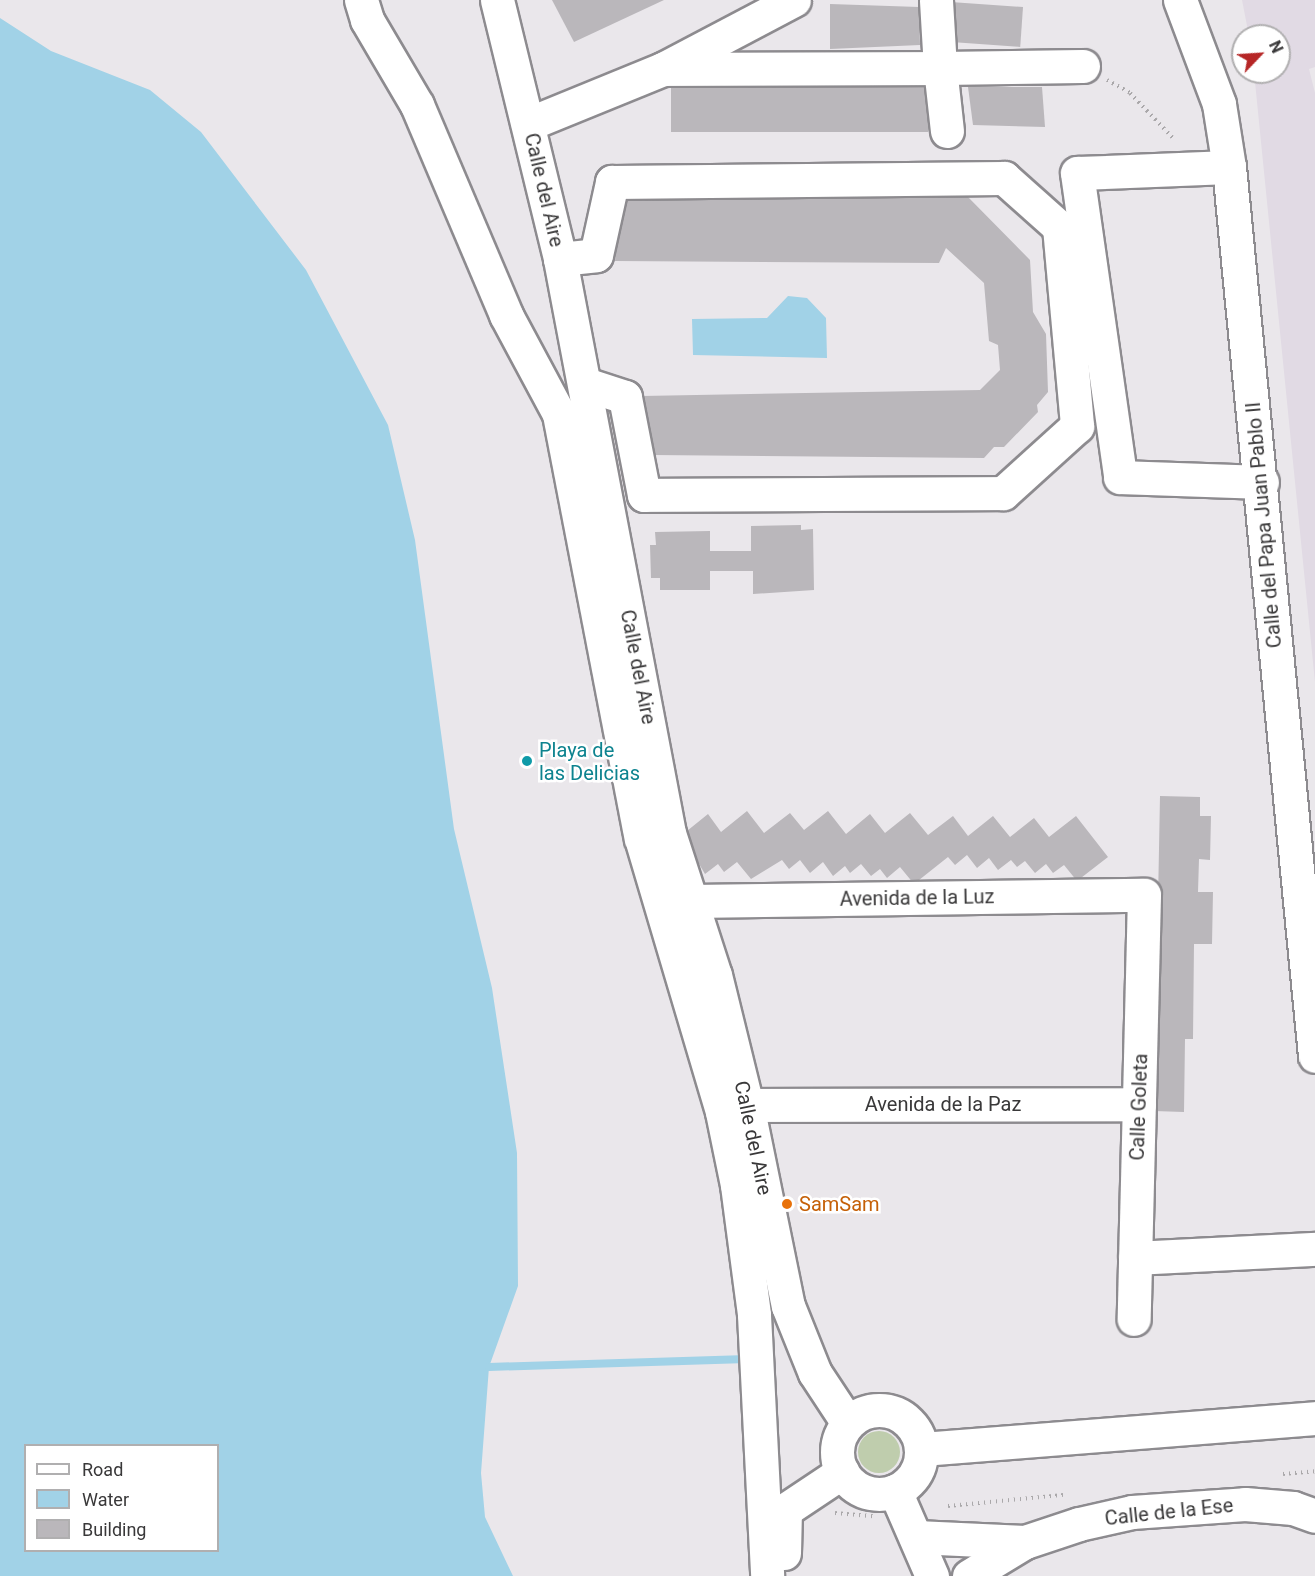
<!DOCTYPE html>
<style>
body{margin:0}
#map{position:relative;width:1315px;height:1576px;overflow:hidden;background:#eae7eb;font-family:Roboto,sans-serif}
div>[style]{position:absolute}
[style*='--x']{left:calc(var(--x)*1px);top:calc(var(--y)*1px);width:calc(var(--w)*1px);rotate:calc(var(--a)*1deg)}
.built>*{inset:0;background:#e1dae4}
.green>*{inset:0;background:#bfcdad}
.round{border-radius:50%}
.water>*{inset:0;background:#a1d2e7}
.stream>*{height:8px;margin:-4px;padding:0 4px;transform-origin:4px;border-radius:4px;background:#a1d2e7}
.building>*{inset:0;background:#bab7bb;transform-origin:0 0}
.path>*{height:4px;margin-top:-2px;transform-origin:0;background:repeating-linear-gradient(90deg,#aaa8aa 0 1.5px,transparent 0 6px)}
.roads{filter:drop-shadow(2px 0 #8d8b8f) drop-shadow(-2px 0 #8d8b8f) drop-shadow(0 2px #8d8b8f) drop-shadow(0 -2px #8d8b8f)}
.minor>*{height:33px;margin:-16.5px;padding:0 16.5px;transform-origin:16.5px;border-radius:16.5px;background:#fff}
.minor>.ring{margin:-16.5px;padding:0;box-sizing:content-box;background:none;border:33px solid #fff;border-radius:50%}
.major>*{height:33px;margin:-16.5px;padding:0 16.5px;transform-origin:16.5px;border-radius:16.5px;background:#fff}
.dots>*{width:16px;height:16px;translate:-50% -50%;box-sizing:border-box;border:3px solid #fff;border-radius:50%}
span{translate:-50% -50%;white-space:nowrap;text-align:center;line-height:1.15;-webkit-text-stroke:5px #fff;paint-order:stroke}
.street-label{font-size:20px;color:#393839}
.culture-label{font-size:20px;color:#0d838f}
.left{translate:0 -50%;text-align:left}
.food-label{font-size:20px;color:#c56008}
.legend{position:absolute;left:24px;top:1444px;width:195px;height:108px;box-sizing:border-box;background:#fff;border:2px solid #b0afb0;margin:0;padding:8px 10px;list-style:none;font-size:18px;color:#393839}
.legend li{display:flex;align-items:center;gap:12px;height:30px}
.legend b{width:30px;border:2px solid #b0afb0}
.north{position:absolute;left:1231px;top:24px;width:60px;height:60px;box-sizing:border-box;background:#fff;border:2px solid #b0afb0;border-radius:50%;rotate:65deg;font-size:16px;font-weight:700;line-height:24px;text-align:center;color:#393839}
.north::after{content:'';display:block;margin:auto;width:21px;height:27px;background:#b62626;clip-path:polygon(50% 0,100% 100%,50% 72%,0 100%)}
</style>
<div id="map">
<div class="built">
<i style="clip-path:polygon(1242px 0,1315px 0,1315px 67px,1309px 69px,1315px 93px,1315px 682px,1254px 72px,1279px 72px,1279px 36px,1249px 36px)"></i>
</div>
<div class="green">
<i class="round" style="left:858px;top:1431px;width:42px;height:42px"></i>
</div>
<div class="water">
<i style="clip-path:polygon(evenodd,0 18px,51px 51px,150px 90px,201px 132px,306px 270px,388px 425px,415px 540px,454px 829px,492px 988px,517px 1153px,518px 1286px,489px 1367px,481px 1473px,485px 1517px,513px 1576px,0 1576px,0 18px,26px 1446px,218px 1446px,218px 1550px,26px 1550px,26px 1446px)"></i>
<i style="clip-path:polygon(788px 296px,807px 298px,826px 318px,827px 358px,693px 355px,692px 319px,767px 318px)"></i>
</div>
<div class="stream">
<i style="--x:489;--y:1367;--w:250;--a:-1.8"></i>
</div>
<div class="building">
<i style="clip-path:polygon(552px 0,664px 0,574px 42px)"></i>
<i style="clip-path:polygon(830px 4px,919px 7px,920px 45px,830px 49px)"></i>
<i style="left:1023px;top:7px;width:40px;height:69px;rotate:94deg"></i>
<i style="left:671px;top:86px;width:257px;height:46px"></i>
<i style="clip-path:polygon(968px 87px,1042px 87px,1045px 127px,973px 125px)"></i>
<i style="clip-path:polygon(967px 196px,1030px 260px,1033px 312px,1046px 334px,1048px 392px,1037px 405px,1038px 412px,1004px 447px,994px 447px,984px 458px,652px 455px,642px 396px,980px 390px,1000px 370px,998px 345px,989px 341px,984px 283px,946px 248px,939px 263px,615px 261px,620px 197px)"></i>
<i style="clip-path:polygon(801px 525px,801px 530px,813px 529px,814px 590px,753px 594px,753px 571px,710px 571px,710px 590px,660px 590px,660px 578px,651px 578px,650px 545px,656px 545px,655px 532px,710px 531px,710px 551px,751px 551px,751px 526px)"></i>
<i style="clip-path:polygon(1160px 796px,1200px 797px,1200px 816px,1211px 816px,1210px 860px,1199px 859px,1198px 892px,1213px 892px,1212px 944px,1194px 944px,1193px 1039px,1185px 1039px,1184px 1112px,1154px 1111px)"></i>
<i style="clip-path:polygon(747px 811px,764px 833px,790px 813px,804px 830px,828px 811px,846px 834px,870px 814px,885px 833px,910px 813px,928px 835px,953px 816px,968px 836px,993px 816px,1010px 837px,1034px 818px,1049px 837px,1076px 816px,1108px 857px,1077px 881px,1064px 865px,1053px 873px,1046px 864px,1035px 873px,1025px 861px,1017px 867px,1011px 860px,998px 870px,989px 858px,977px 868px,967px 855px,955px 865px,948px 857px,914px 884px,900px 867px,887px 878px,880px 869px,871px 876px,861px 864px,850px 873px,845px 866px,833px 876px,823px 862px,810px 873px,800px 860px,789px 869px,782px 860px,751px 879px,737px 862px,724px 872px,718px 864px,705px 874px,682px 835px,708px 814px,721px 832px)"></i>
</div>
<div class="path">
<i style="--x:1107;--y:80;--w:26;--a:29"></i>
<i style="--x:1130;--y:93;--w:62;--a:46.3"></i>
<i style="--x:1283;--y:1474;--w:32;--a:-5"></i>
<i style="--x:948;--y:1506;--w:116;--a:-5.5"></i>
<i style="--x:835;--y:1513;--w:38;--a:5"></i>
</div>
<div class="roads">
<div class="minor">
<i style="--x:361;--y:0;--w:21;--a:73"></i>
<i style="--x:367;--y:20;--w:99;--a:59.5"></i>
<i style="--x:417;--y:105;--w:228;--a:67"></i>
<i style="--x:506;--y:315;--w:112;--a:61.8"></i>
<i style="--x:559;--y:414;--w:432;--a:79.1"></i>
<i style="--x:641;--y:838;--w:286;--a:73.5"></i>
<i style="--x:722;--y:1112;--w:75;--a:78.4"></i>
<i style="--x:737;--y:1185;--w:131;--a:82.5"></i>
<i style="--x:754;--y:1315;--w:261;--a:87.1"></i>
<i style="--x:497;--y:0;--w:267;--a:76.3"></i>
<i style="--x:560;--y:259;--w:584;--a:79.25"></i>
<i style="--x:669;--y:833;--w:149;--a:72.1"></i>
<i style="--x:715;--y:975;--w:134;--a:76.2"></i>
<i style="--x:747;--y:1105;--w:205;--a:78.5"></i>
<i style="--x:788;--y:1306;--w:72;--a:68.1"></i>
<i style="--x:815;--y:1373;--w:60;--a:56.6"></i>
<i style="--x:1180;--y:0;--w:111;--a:69.4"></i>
<i style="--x:1219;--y:104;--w:64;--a:81"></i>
<i style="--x:1229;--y:167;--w:893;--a:84.47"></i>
<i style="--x:663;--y:69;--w:277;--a:-0.2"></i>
<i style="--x:940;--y:68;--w:68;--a:-93.4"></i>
<i style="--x:528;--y:124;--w:146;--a:-22.2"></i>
<i style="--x:663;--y:69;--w:148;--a:-27.8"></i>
<i style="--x:947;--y:131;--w:63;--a:-96.3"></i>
<i style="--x:940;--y:68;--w:143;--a:-0.8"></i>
<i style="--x:1229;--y:167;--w:152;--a:177.7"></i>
<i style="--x:1077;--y:173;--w:307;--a:81.9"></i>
<i style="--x:1120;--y:477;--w:142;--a:2"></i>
<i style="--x:560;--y:259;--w:36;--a:-6"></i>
<i style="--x:596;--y:255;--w:75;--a:-77.6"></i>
<i style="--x:612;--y:182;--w:392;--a:-0.6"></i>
<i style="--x:1004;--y:178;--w:74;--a:41.7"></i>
<i style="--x:1059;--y:227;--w:200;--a:84.8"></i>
<i style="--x:1077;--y:426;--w:100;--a:137.8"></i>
<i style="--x:1003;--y:493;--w:359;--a:179.7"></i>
<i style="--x:644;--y:495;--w:100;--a:-101"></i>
<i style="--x:625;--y:397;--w:42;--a:-162"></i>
<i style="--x:690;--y:901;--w:454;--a:-0.8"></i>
<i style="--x:1144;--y:895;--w:424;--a:91.4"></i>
<i style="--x:747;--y:1105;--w:392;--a:-0.1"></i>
<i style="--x:1135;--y:1258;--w:180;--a:-2.9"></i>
<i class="ring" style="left:837px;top:1410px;width:51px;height:51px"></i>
<i style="--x:895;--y:1491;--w:93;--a:66.5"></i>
<i style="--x:916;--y:1537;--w:109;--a:2.6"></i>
<i style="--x:784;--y:1553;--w:43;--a:-88.7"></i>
<i style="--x:785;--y:1510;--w:69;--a:-33.7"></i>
<i style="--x:969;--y:1576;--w:66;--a:-31.3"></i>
<i style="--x:1025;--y:1542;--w:57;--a:-18.4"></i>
<i style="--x:1079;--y:1524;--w:54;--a:-12.8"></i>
<i style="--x:1132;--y:1512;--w:113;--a:-4"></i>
<i style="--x:1245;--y:1504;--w:48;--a:4.8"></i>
<i style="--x:1293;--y:1508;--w:23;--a:20"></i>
</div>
<div class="major">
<i style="--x:922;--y:1449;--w:394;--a:-4.5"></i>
</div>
</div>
<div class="dots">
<i style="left:527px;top:761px;background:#0f9aa8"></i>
<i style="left:787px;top:1204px;background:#e8710a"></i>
</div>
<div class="street-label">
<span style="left:544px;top:190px;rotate:77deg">Calle del Aire</span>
<span style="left:1264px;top:525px;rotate:-95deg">Calle del Papa Juan Pablo II</span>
<span style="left:638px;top:667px;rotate:79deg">Calle del Aire</span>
<span style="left:917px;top:898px;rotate:-1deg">Avenida de la Luz</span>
<span style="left:943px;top:1104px">Avenida de la Paz</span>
<span style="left:1139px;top:1107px;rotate:-88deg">Calle Goleta</span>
<span style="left:753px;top:1138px;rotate:78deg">Calle del Aire</span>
<span style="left:1169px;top:1512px;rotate:-6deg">Calle de la Ese</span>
</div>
<div class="culture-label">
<span class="left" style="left:539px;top:762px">Playa de<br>las Delicias</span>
</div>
<div class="food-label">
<span class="left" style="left:799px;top:1204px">SamSam</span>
</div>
<ul class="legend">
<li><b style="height:8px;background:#fff"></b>Road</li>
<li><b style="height:16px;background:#a1d2e7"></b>Water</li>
<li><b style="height:16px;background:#bab7bb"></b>Building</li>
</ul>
<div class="north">N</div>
</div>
